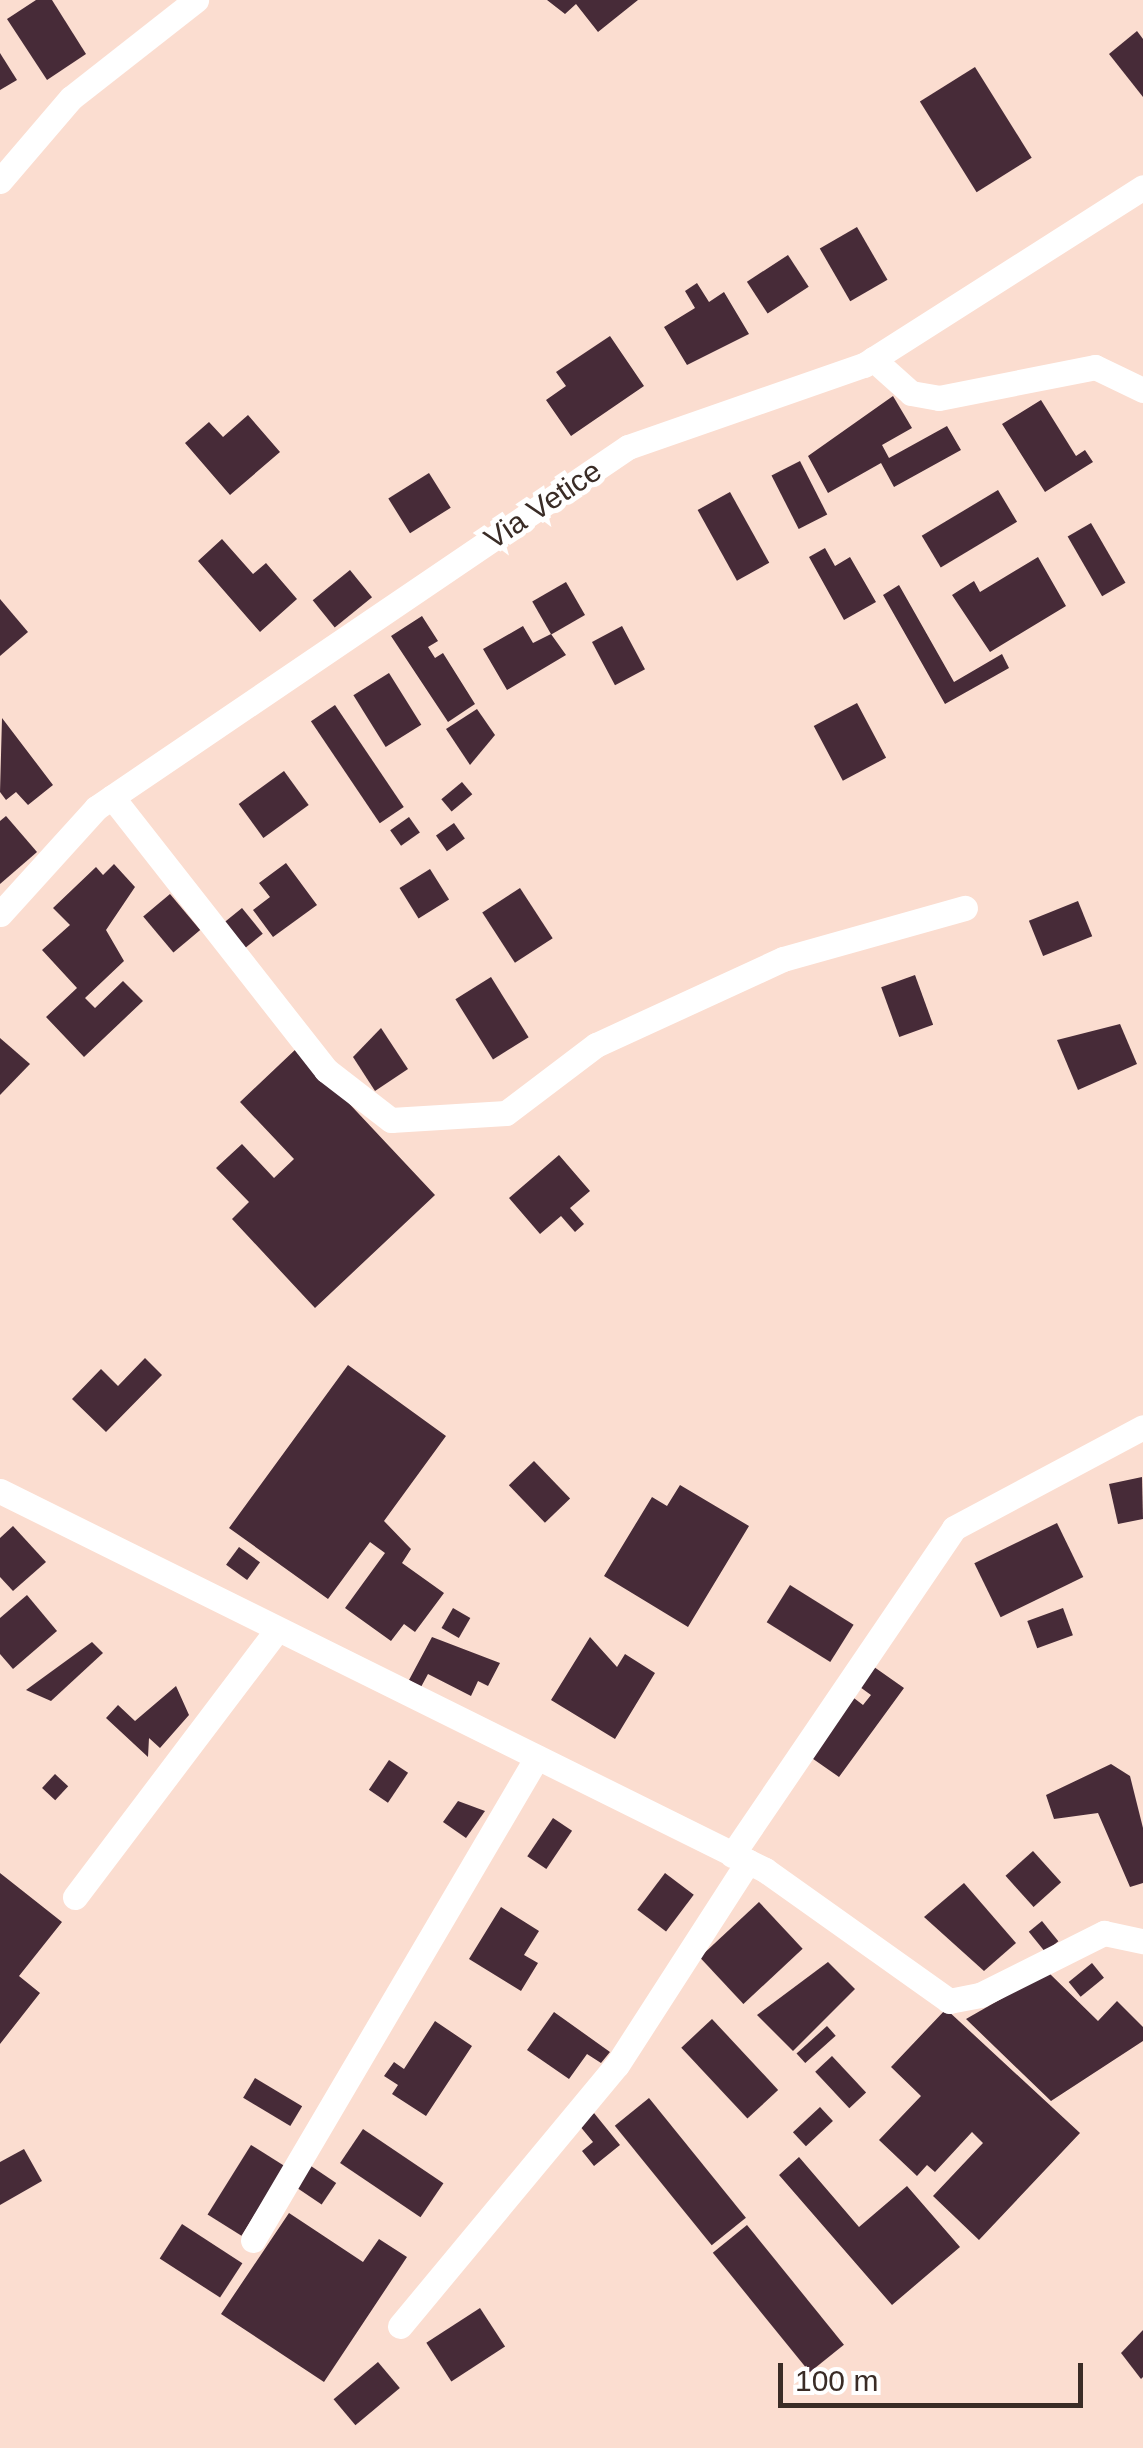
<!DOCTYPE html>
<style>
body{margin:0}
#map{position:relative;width:1143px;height:2448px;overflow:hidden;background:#fbddd0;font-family:Arial,sans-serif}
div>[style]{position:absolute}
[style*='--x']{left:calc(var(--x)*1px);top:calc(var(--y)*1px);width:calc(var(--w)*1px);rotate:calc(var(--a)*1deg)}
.building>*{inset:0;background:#472b38;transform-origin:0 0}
.minor>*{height:25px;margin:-12.5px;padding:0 12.5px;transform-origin:12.5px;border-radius:12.5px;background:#fff}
span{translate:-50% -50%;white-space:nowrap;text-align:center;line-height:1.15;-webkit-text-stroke:10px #fff;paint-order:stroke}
.street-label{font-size:30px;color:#3a2c26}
.scale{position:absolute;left:778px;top:2363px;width:305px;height:45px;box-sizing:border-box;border:5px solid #3a2c26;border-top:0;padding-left:12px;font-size:30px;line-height:35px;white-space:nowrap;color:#3a2c26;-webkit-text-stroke:8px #fff;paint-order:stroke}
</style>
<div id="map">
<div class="building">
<i style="clip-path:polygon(36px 0,52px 0,86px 54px,47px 80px,7px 19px)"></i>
<i style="clip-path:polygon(547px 0,638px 0,598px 32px,576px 4px,565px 14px)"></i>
<i style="clip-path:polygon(1137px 31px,1143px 39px,1143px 97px,1109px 54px)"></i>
<i style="clip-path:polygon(0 53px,17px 80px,0 90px)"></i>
<i style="left:975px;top:67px;width:107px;height:65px;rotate:58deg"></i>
<i style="left:857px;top:227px;width:61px;height:43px;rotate:60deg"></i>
<i style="left:788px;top:255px;width:38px;height:49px;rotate:57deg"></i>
<i style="clip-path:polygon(697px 283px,709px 302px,724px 292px,749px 334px,687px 365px,664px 327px,695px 308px,685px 291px)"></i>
<i style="clip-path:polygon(610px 336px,644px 386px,571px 436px,546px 400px,566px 386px,556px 372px)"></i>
<i style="clip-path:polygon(893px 396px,912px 428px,882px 445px,889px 458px,947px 426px,961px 450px,894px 487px,881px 463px,828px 493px,808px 456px)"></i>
<i style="clip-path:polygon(1041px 400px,1076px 456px,1085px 450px,1093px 462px,1045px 492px,1002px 424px)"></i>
<i style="clip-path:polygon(248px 415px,280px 452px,230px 495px,185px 443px,209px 422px,223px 437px)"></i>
<i style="left:800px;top:461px;width:60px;height:32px;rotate:63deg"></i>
<i style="left:429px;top:473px;width:41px;height:48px;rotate:58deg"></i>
<i style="left:998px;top:490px;width:37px;height:89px;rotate:59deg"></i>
<i style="left:730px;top:492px;width:81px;height:37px;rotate:61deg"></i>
<i style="left:1091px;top:523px;width:69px;height:27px;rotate:60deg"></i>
<i style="clip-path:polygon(222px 539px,253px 574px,266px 563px,297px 599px,260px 632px,198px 561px)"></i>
<i style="clip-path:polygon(825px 548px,835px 566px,850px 557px,876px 602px,844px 620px,809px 557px)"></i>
<i style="clip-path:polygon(1038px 557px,1066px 606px,990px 652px,952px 595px,974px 581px,980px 592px)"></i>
<i style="left:350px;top:570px;width:35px;height:48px;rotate:51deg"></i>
<i style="left:566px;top:582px;width:38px;height:39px;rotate:60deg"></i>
<i style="clip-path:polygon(899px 585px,954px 682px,1002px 654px,1009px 668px,945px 704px,883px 595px)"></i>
<i style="clip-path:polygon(0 599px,28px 632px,0 656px)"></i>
<i style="clip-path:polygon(422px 616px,438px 641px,428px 647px,435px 658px,443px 653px,475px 704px,448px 722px,391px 636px)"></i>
<i style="clip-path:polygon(523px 626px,533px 643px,551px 634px,566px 655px,507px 690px,483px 649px)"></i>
<i style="left:622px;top:626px;width:49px;height:34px;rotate:62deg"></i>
<i style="left:389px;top:673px;width:61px;height:42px;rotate:58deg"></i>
<i style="left:857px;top:703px;width:62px;height:49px;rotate:62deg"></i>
<i style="left:335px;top:705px;width:123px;height:29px;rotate:56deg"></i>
<i style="clip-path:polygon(477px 709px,495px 735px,470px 765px,446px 729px)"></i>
<i style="clip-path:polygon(2px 718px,53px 785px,28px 805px,16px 792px,6px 800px,0 792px)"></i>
<i style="left:284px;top:771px;width:42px;height:56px;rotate:54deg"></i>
<i style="left:462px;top:782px;width:16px;height:27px;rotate:50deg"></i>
<i style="clip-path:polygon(6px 816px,37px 852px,0 884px,0 821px)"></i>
<i style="left:409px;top:817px;width:19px;height:23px;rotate:55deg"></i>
<i style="left:454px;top:823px;width:19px;height:22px;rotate:55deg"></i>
<i style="clip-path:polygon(286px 863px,317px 905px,273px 937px,253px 910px,270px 897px,259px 883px)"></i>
<i style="clip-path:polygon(114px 864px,135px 887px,106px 930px,124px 961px,85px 998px,95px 1008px,123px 981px,143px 1001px,84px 1057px,46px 1017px,77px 988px,42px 950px,70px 925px,53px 908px,96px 867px,103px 875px)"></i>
<i style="left:430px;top:869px;width:36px;height:36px;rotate:58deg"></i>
<i style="left:520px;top:888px;width:60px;height:45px;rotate:57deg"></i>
<i style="left:170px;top:894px;width:47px;height:35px;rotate:50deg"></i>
<i style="left:1078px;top:901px;width:38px;height:53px;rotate:68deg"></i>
<i style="left:242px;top:908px;width:33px;height:27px;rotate:51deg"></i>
<i style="left:915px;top:975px;width:53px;height:36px;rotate:70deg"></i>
<i style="left:491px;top:977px;width:71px;height:42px;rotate:58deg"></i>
<i style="clip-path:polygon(1120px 1024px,1137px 1064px,1078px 1090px,1057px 1040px)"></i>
<i style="clip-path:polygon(381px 1028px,408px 1069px,375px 1091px,353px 1057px)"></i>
<i style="clip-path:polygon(0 1038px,30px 1064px,0 1095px)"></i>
<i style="clip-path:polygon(297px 1048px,435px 1195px,315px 1308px,232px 1219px,249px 1202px,216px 1168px,242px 1144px,274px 1178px,294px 1159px,240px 1102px)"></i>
<i style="clip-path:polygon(559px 1155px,590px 1191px,570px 1208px,584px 1224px,575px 1232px,561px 1216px,540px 1234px,509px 1198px)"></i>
<i style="clip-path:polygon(145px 1358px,162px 1375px,106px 1432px,72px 1399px,101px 1369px,118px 1386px)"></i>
<i style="clip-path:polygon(348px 1365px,446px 1436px,384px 1521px,411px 1549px,402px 1563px,444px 1593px,415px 1632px,404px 1624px,391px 1641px,345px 1608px,385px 1553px,370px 1542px,328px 1599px,229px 1528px)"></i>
<i style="left:534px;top:1461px;width:52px;height:35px;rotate:46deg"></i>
<i style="clip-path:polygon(1142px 1477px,1143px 1519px,1118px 1524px,1109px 1484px)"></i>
<i style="clip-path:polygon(680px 1485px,749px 1526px,688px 1627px,604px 1576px,652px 1497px,667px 1506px)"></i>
<i style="left:1057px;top:1523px;width:60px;height:92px;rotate:64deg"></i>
<i style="clip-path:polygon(13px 1526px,46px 1562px,13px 1591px,0 1577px,0 1538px)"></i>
<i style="left:239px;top:1547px;width:26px;height:22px;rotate:36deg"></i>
<i style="left:790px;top:1585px;width:75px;height:44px;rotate:32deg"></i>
<i style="clip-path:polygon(27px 1595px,57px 1631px,13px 1669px,0 1654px,0 1618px)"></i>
<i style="left:453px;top:1608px;width:20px;height:23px;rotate:30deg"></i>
<i style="left:1063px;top:1608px;width:29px;height:38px;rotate:70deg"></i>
<i style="clip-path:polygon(432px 1637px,500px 1663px,488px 1686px,478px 1681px,471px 1696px,428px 1674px,421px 1687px,409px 1680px)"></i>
<i style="clip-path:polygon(590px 1637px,617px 1667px,625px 1654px,655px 1673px,615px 1739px,551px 1700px)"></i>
<i style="clip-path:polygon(92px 1642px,103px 1653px,51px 1701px,26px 1690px)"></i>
<i style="clip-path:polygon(867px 1662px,904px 1688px,839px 1777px,806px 1754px,850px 1695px,863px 1705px,871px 1695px,853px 1682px)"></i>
<i style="clip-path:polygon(176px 1686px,189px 1715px,160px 1748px,149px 1738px,148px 1757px,106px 1718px,118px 1705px,135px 1721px)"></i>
<i style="left:389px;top:1760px;width:23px;height:36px;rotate:34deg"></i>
<i style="clip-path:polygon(1111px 1764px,1130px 1776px,1143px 1828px,1143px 1883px,1130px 1887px,1098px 1813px,1054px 1819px,1046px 1795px)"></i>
<i style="left:55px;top:1774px;width:18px;height:19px;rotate:43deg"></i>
<i style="clip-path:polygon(458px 1801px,485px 1811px,466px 1838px,443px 1822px)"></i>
<i style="left:553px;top:1818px;width:23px;height:46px;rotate:34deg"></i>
<i style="left:1033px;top:1851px;width:42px;height:37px;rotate:48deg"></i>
<i style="clip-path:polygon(0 1873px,62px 1922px,19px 1976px,40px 1993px,0 2044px)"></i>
<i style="left:665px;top:1873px;width:36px;height:46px;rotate:37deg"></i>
<i style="clip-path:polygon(964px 1883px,1016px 1943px,984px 1971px,924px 1917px)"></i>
<i style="left:759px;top:1902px;width:64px;height:81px;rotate:47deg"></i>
<i style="clip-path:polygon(501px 1907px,539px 1931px,524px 1955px,538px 1963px,521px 1991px,469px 1959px)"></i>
<i style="left:1042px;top:1921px;width:26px;height:17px;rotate:51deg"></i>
<i style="clip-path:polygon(828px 1962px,855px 1989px,793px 2051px,757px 2015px)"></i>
<i style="left:1092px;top:1963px;width:19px;height:30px;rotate:51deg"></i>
<i style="clip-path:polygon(1048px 1972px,1098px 2021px,1117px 2001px,1143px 2027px,1143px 2041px,1051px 2101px,966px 2019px)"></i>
<i style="clip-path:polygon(946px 2009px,1080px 2133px,979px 2240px,933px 2196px,983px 2143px,972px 2132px,935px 2172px,927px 2165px,917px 2176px,879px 2140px,921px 2096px,891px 2067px)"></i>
<i style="clip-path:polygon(554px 2012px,610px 2052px,601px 2063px,587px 2054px,569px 2079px,527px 2050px)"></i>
<i style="left:712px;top:2019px;width:97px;height:42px;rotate:47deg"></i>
<i style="clip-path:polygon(435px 2021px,472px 2046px,426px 2116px,392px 2094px,398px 2085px,384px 2076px,394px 2062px,404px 2069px)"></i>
<i style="left:827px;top:2026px;width:13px;height:41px;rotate:48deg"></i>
<i style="left:832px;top:2056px;width:50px;height:23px;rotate:47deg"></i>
<i style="left:255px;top:2078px;width:55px;height:23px;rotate:31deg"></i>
<i style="left:649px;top:2098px;width:154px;height:44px;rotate:51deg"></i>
<i style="left:820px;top:2107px;width:19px;height:37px;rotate:47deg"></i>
<i style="clip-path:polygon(594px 2113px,620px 2145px,594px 2166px,582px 2151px,593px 2142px,579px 2125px)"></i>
<i style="left:363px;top:2129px;width:97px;height:41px;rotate:34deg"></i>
<i style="left:251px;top:2145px;width:40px;height:82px;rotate:32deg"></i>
<i style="clip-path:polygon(24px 2149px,42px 2181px,0 2205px,0 2162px)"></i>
<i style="clip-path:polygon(799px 2157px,859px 2227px,907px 2186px,960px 2247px,892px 2305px,779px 2175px)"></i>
<i style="left:308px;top:2164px;width:34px;height:26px;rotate:34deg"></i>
<i style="clip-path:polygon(289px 2213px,363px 2262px,379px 2239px,407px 2257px,324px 2382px,221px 2314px)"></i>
<i style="left:182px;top:2224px;width:72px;height:41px;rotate:33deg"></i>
<i style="left:747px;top:2225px;width:154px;height:44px;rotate:51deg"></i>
<i style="left:480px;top:2308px;width:46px;height:64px;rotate:57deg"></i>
<i style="clip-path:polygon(1143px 2330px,1143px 2377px,1141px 2379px,1121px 2353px)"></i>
<i style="left:378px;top:2362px;width:34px;height:58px;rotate:50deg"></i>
</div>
<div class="minor">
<i style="--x:0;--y:181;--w:109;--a:-49.5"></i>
<i style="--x:71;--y:98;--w:159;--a:-38.1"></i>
<i style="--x:873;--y:359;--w:51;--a:41.8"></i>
<i style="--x:911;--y:393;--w:28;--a:10"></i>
<i style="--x:939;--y:398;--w:159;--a:-11.2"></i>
<i style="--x:1095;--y:367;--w:53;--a:25.6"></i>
<i style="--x:112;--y:797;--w:347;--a:51.9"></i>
<i style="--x:326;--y:1070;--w:82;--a:37.6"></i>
<i style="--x:391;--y:1120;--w:115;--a:-3.5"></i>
<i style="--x:506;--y:1113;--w:113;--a:-37.1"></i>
<i style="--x:596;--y:1045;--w:206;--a:-24.7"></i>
<i style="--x:783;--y:959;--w:189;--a:-15.7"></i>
<i style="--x:0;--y:914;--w:143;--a:-47.8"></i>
<i style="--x:96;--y:808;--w:643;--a:-34.16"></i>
<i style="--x:628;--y:447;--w:250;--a:-19.2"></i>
<i style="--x:864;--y:365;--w:331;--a:-32.5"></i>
<i style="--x:0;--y:1491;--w:854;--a:26.35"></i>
<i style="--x:765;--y:1870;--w:226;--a:35.4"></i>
<i style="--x:949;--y:2001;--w:32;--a:-11"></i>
<i style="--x:980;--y:1995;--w:139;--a:-26.6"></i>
<i style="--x:1104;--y:1933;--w:40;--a:12"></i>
<i style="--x:732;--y:1855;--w:395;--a:-55.8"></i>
<i style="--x:954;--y:1528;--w:214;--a:-28.1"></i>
<i style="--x:75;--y:1897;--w:333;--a:-52.9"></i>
<i style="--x:253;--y:2240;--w:560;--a:-59.54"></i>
<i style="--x:400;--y:2326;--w:339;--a:-50.3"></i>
<i style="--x:617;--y:2065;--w:242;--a:-57.2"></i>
</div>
<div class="street-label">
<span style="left:543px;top:505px;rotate:-34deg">Via Vetice</span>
</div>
<div class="scale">100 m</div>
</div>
